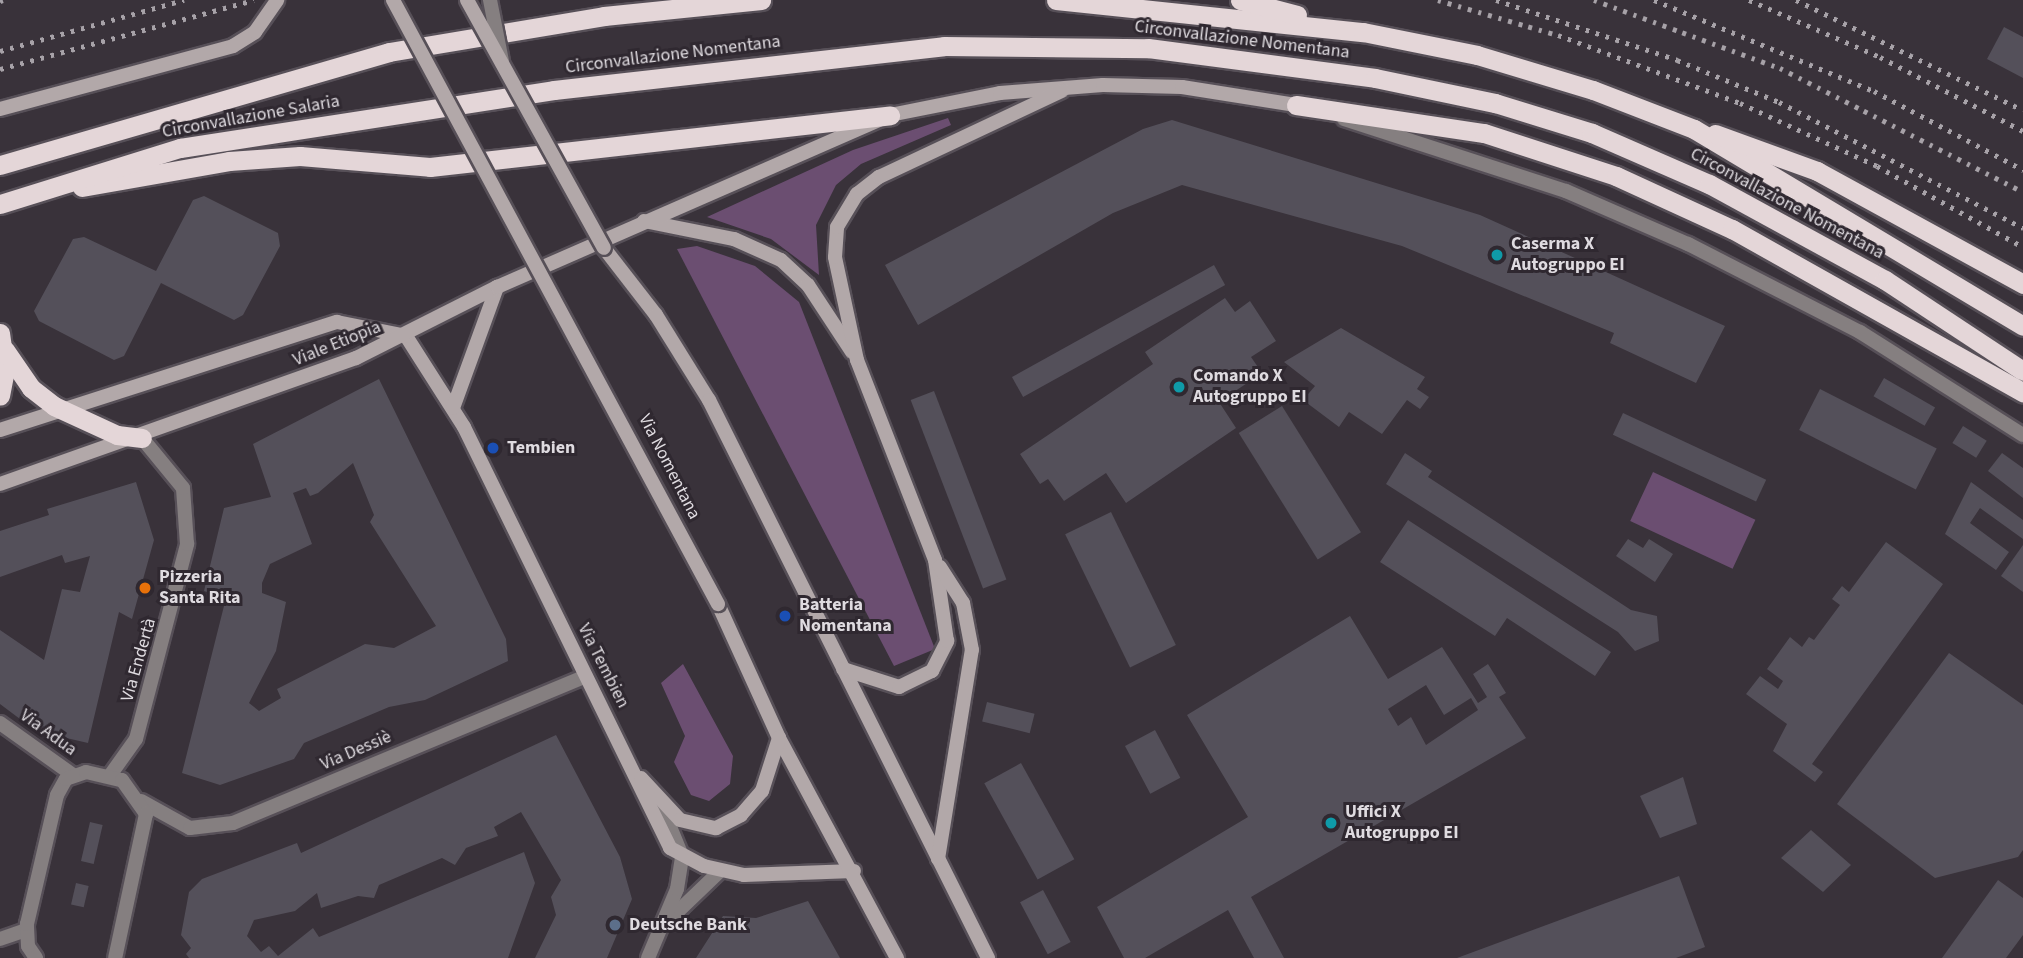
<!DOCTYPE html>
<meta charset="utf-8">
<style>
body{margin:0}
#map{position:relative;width:2023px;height:958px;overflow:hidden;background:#39323a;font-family:"Source Sans 3",sans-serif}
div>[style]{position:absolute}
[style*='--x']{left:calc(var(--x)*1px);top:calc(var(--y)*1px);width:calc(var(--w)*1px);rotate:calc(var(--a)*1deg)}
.green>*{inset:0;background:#6b4e71;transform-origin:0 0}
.building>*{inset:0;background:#54505a;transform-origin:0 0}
.roads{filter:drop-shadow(2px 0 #575058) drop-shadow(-2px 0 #575058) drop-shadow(0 2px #575058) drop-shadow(0 -2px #575058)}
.minor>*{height:14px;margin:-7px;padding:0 7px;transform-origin:7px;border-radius:7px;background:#857f80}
.tertiary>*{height:14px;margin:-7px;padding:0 7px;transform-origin:7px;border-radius:7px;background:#857f80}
.secondary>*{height:14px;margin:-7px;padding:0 7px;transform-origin:7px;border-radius:7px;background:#b2a8a9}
.trunk>*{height:19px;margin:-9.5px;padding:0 9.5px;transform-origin:9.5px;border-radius:9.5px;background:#e4d6d8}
.rail>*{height:5px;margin-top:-2.5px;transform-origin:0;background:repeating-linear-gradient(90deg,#a7a2a8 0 3.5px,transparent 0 10.5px)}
.bridges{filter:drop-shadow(2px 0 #575058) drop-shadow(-2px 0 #575058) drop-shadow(0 2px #575058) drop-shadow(0 -2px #575058)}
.tertiary-bridge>*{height:14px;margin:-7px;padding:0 7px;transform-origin:7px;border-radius:7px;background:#857f80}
.secondary-bridge>*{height:14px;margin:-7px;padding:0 7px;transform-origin:7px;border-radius:7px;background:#b2a8a9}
.dots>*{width:19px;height:19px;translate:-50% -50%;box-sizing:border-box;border:4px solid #2f2830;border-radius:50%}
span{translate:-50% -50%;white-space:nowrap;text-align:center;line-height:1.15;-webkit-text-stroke:6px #2f2830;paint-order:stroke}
.street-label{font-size:18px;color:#dfdbe0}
.poi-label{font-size:18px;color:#dfdbe0;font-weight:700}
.left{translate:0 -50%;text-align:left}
</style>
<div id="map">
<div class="green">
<i style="clip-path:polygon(948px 118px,951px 125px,861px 164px,836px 185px,816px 225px,819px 275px,771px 239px,707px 217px,853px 150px)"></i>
<i style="clip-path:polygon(697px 246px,755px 266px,799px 302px,935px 649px,894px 666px,677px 249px)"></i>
<i style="left:1653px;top:472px;width:113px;height:54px;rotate:25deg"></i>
<i style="clip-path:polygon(683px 664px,733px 756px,730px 784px,709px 801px,691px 795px,674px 762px,685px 736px,661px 683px)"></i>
</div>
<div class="building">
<i style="clip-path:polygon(2004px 27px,2023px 37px,2023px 78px,1987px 59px)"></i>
<i style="clip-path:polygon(1172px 120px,1480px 215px,1725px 326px,1696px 383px,1610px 343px,1614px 333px,1402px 246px,1182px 185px,1113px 213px,918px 325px,885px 265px,1143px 129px)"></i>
<i style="clip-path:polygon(204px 196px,278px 233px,280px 246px,243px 315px,234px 320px,161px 283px,124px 356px,114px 360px,39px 321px,34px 311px,73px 239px,84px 237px,156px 271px,193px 200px)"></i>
<i style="left:1214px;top:265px;width:23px;height:231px;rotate:61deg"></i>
<i style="clip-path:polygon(1225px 298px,1235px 312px,1250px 301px,1276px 341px,1251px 357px,1262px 373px,1219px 402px,1236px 428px,1126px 503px,1106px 473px,1064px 501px,1048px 479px,1040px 484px,1020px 454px,1153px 364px,1145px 352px)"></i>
<i style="clip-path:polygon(1341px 328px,1425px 377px,1417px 389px,1429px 397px,1420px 409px,1407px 400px,1382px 434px,1349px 412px,1339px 427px,1303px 400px,1315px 386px,1284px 362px)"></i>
<i style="left:1884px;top:378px;width:59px;height:21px;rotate:30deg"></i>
<i style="clip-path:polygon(evenodd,379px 379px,506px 639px,508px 661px,425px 700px,389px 707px,304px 743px,294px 759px,220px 785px,182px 773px,226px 598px,204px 591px,224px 508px,271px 497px,253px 444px,379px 379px,353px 463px,374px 515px,370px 522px,436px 626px,394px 648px,365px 644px,277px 689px,281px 698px,259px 711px,249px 703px,276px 651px,286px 602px,262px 593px,262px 583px,270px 564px,312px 544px,293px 493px,306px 488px,310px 496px,318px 493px,353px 463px)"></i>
<i style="left:1820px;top:389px;width:131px;height:46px;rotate:27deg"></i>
<i style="left:934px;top:391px;width:202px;height:25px;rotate:69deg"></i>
<i style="left:1282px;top:406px;width:149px;height:51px;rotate:58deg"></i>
<i style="left:1623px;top:413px;width:158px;height:24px;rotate:25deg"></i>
<i style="left:1963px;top:426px;width:28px;height:20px;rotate:32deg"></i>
<i style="clip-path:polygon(1405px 453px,1432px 471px,1428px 477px,1631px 610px,1657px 616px,1659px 641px,1635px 651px,1618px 632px,1386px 484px)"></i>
<i style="clip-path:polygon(2002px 453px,2023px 468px,2023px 498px,1988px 471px)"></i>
<i style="clip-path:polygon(136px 482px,154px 540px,132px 619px,119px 612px,88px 743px,36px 731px,0 704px,0 630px,44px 660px,62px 589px,80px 592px,90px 556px,65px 563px,62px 555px,0 577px,0 531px,49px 515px,47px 509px)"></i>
<i style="clip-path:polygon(1971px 482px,2023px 520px,2023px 539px,1980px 508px,1970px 523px,2009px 552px,1996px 570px,1945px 534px)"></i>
<i style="left:1111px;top:512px;width:148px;height:51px;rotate:64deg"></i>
<i style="clip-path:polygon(1408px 520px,1611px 652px,1595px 676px,1507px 618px,1495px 636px,1380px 562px)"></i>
<i style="clip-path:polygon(1628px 539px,1643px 548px,1649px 539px,1673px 554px,1655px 582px,1616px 556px)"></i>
<i style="clip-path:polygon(1886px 542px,1943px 584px,1812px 764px,1823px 772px,1815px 782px,1773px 751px,1787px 724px,1746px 694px,1760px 676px,1778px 689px,1783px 681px,1767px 669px,1790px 637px,1802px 647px,1809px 637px,1814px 640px,1840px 605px,1832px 599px,1842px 586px,1849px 592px)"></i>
<i style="clip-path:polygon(2023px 545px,2023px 592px,2001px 576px)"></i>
<i style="clip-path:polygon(evenodd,1350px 616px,1388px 679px,1442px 647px,1478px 703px,1487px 697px,1473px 674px,1488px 664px,1506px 693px,1499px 697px,1526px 738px,1251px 897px,1284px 958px,1254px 958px,1228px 910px,1145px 958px,1124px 958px,1097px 907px,1248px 817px,1187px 715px,1350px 616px,1426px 685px,1444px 715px,1471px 698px,1478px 710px,1426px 745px,1411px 717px,1398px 726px,1388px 709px,1426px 685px)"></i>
<i style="clip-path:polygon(1949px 653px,2023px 705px,2023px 850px,2018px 857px,1935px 878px,1837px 804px)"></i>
<i style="left:987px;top:702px;width:49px;height:20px;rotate:14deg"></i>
<i style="left:1155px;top:730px;width:54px;height:34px;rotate:62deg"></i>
<i style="clip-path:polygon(556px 735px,620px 857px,632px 899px,607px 958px,535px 958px,556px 915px,551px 897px,561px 880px,521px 812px,494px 827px,498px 836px,466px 848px,455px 865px,442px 858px,379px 885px,374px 898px,358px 896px,321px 908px,317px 893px,295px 911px,254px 920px,247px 936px,261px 952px,269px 946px,278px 956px,313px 928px,319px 937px,524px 852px,535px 883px,508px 958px,189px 958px,186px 954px,191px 948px,181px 935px,189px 892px,202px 879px,297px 843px,301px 853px)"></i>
<i style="left:1021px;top:763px;width:110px;height:42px;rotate:61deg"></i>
<i style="clip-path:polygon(1683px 777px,1697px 824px,1660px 838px,1640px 796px)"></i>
<i style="left:90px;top:822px;width:13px;height:40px;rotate:13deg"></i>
<i style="clip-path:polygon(1811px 830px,1851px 865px,1823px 892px,1781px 858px)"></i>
<i style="clip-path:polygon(1679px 876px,1705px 947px,1676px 958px,1457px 958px)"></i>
<i style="clip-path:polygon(1998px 880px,2023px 898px,2023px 935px,2006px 958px,1942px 958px)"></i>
<i style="left:76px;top:883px;width:13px;height:22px;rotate:13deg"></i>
<i style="left:1043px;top:890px;width:59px;height:26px;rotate:62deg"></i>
<i style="clip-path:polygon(808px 901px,840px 958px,696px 958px,723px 916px,756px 918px)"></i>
</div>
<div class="roads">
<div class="minor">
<i style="--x:0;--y:723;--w:90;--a:35.5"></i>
<i style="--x:111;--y:774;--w:43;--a:-54.5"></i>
<i style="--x:136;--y:739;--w:202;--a:-75.3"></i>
<i style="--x:187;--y:544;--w:56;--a:-94.1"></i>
<i style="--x:183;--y:488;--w:65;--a:-129.4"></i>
<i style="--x:0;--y:939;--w:28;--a:-19"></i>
</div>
<div class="tertiary">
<i style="--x:1344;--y:119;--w:233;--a:18"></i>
<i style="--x:1566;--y:191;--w:133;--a:23.5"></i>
<i style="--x:1688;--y:244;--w:193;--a:27.1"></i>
<i style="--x:1860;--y:332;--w:193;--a:32.3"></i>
<i style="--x:141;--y:801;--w:56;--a:28.9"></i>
<i style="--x:190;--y:828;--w:43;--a:-6.6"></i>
<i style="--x:233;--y:823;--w:382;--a:-22.6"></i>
<i style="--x:670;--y:919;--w:69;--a:-43.8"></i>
<i style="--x:36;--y:958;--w:14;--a:-124"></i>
<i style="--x:28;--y:946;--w:22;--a:-93"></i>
<i style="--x:27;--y:924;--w:132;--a:-76.9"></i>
<i style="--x:57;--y:795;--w:18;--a:-61"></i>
<i style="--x:66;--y:779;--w:21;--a:-19"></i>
<i style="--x:86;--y:772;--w:37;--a:13"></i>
<i style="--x:122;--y:780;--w:42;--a:54.8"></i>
<i style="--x:146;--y:814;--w:147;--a:102.1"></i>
<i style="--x:648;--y:958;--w:75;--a:-67.2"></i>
<i style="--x:677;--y:889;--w:33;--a:-81"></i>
<i style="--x:682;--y:856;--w:58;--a:-112.2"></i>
</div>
<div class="secondary">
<i style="--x:0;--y:109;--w:241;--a:-15.1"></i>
<i style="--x:233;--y:46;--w:26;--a:-32"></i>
<i style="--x:255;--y:32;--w:39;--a:-55"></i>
<i style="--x:644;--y:221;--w:92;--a:11.3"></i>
<i style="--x:734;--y:239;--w:51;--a:24.1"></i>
<i style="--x:781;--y:260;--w:37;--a:43"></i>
<i style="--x:808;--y:285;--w:80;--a:56.7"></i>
<i style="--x:604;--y:248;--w:85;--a:52.2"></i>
<i style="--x:656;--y:315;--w:100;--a:58.1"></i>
<i style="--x:709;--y:400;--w:624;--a:63.43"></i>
<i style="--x:406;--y:336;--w:108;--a:57.5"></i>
<i style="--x:464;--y:427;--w:469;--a:63.9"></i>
<i style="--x:670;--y:848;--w:38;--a:28"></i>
<i style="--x:704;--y:866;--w:41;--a:12.7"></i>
<i style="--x:744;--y:875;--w:110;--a:-2.1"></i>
<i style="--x:453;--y:408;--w:129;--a:-70"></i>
<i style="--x:0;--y:430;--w:354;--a:-17.8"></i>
<i style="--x:337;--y:322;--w:70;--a:11.5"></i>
<i style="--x:0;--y:484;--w:378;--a:-19.5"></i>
<i style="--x:356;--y:358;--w:158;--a:-26.7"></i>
<i style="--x:497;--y:287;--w:429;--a:-23.6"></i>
<i style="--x:890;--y:115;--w:112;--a:-11.3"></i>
<i style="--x:1000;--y:93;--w:103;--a:-4.4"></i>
<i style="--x:1103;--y:85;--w:79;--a:1.5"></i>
<i style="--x:1182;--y:87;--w:115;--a:9"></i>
<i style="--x:718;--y:604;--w:147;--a:65.5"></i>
<i style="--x:779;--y:738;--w:250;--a:61.8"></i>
<i style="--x:843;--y:669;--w:59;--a:17.8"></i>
<i style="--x:899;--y:687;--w:37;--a:-26"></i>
<i style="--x:932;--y:671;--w:34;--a:-63"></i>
<i style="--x:947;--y:641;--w:82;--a:-98.4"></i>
<i style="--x:935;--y:560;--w:215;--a:-111.3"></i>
<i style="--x:857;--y:360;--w:105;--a:-102.1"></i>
<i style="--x:835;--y:257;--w:30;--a:-86"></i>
<i style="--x:837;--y:227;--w:39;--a:-59"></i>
<i style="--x:857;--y:194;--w:28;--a:-38"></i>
<i style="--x:879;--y:177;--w:202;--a:-25.2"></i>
<i style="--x:641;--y:778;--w:57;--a:47.1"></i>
<i style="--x:680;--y:820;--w:37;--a:13"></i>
<i style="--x:716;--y:828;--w:28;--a:-27"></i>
<i style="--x:741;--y:815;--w:32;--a:-49"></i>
<i style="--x:762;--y:791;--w:56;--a:-72.2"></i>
<i style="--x:938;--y:859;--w:212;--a:-80.8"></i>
<i style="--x:972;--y:650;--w:48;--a:-100.8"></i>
<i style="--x:963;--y:603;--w:43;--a:-122.6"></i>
</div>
<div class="trunk">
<i style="--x:1056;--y:0;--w:309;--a:6"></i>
<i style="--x:1363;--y:32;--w:116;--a:11.4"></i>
<i style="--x:1477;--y:55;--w:121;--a:16.8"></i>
<i style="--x:1593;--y:90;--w:108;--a:21.1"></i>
<i style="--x:1694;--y:129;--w:383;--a:30.9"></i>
<i style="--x:1240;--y:0;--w:59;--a:14.7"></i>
<i style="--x:1296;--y:105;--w:190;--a:8.5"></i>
<i style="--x:1484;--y:133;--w:139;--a:18"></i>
<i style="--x:1616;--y:176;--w:128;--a:24.6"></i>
<i style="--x:1732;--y:229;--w:334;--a:29.3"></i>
<i style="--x:1715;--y:134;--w:109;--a:19.9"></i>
<i style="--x:1817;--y:171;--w:235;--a:28.7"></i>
<i style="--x:0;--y:165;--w:405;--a:-16.2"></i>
<i style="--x:389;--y:52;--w:218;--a:-9.5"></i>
<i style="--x:604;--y:16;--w:158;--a:-5.8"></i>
<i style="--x:82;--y:187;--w:149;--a:-10"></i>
<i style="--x:229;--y:161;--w:71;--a:-4"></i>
<i style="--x:300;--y:156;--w:130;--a:4.8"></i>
<i style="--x:430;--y:167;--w:463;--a:-6.4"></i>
<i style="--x:0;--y:204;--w:189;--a:-17.3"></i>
<i style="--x:180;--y:148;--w:378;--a:-8.8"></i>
<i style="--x:554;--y:90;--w:392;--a:-6.4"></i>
<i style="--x:944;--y:46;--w:204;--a:0.6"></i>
<i style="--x:1148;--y:48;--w:229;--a:7.5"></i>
<i style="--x:1375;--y:78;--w:123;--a:11.8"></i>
<i style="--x:1495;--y:103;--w:102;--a:17.2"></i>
<i style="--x:1592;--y:133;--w:128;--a:23.6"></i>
<i style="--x:1709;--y:184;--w:200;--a:28.6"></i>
<i style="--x:1885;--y:280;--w:165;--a:33.4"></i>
<i style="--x:0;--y:333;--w:37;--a:82"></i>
<i style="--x:5;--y:370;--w:26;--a:101"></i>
<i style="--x:5;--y:350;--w:46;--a:55.6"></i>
<i style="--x:31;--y:388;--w:29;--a:38"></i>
<i style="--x:54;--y:406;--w:69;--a:24.7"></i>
<i style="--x:117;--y:435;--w:25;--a:7"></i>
</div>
</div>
<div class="rail">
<i style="--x:1438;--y:0;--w:125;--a:16.3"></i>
<i style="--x:1558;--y:35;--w:194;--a:20.5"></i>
<i style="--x:1740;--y:103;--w:151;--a:24.7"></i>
<i style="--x:1877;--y:166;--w:167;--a:29"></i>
<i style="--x:1496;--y:0;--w:191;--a:18.3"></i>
<i style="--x:1677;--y:60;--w:110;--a:22.4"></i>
<i style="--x:1779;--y:102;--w:275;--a:27.3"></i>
<i style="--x:1594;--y:0;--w:198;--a:20.1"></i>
<i style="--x:1780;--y:68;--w:273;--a:27"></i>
<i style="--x:1654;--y:0;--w:238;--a:22.5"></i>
<i style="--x:1874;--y:91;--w:169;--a:27.9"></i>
<i style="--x:1749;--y:0;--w:143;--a:23.5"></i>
<i style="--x:1880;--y:57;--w:161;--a:27.4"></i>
<i style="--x:1796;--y:0;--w:252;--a:25.9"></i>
<i style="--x:0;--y:1;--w:3;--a:-18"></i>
<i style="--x:0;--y:51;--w:191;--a:-15.5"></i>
<i style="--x:0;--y:69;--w:263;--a:-15.2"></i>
</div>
<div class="bridges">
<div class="tertiary-bridge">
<i style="--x:490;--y:0;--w:62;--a:78.9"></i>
</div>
<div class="secondary-bridge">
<i style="--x:393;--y:0;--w:686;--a:61.72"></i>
<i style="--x:467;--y:0;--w:283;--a:61.1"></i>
</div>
</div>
<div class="dots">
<i style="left:1497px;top:255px;background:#0f9aa8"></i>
<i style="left:1179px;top:387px;background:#0f9aa8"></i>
<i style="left:493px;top:448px;background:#1a4fb4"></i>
<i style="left:145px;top:588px;background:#e8710a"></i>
<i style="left:785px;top:616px;background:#1a4fb4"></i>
<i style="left:1331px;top:823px;background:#0f9aa8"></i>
<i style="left:615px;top:925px;background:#5c6f8a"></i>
</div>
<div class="street-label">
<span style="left:1242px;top:40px;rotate:7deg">Circonvallazione Nomentana</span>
<span style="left:673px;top:55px;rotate:-7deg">Circonvallazione Nomentana</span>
<span style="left:251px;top:117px;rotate:-10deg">Circonvallazione Salaria</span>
<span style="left:1787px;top:204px;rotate:28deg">Circonvallazione Nomentana</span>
<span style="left:337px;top:344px;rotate:-22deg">Viale Etiopia</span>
<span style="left:669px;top:467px;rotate:63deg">Via Nomentana</span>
<span style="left:139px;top:660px;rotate:-74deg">Via Endertà</span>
<span style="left:603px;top:666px;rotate:63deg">Via Tembien</span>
<span style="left:48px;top:733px;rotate:36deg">Via Adua</span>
<span style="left:356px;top:751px;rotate:-23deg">Via Dessiè</span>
</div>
<div class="poi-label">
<span class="left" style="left:1511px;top:255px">Caserma X<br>Autogruppo EI</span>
<span class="left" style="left:1193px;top:387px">Comando X<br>Autogruppo EI</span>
<span class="left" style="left:507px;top:448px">Tembien</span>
<span class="left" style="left:159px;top:588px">Pizzeria<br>Santa Rita</span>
<span class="left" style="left:799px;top:616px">Batteria<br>Nomentana</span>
<span class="left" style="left:1345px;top:823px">Uffici X<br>Autogruppo EI</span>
<span class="left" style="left:629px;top:925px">Deutsche Bank</span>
</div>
</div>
